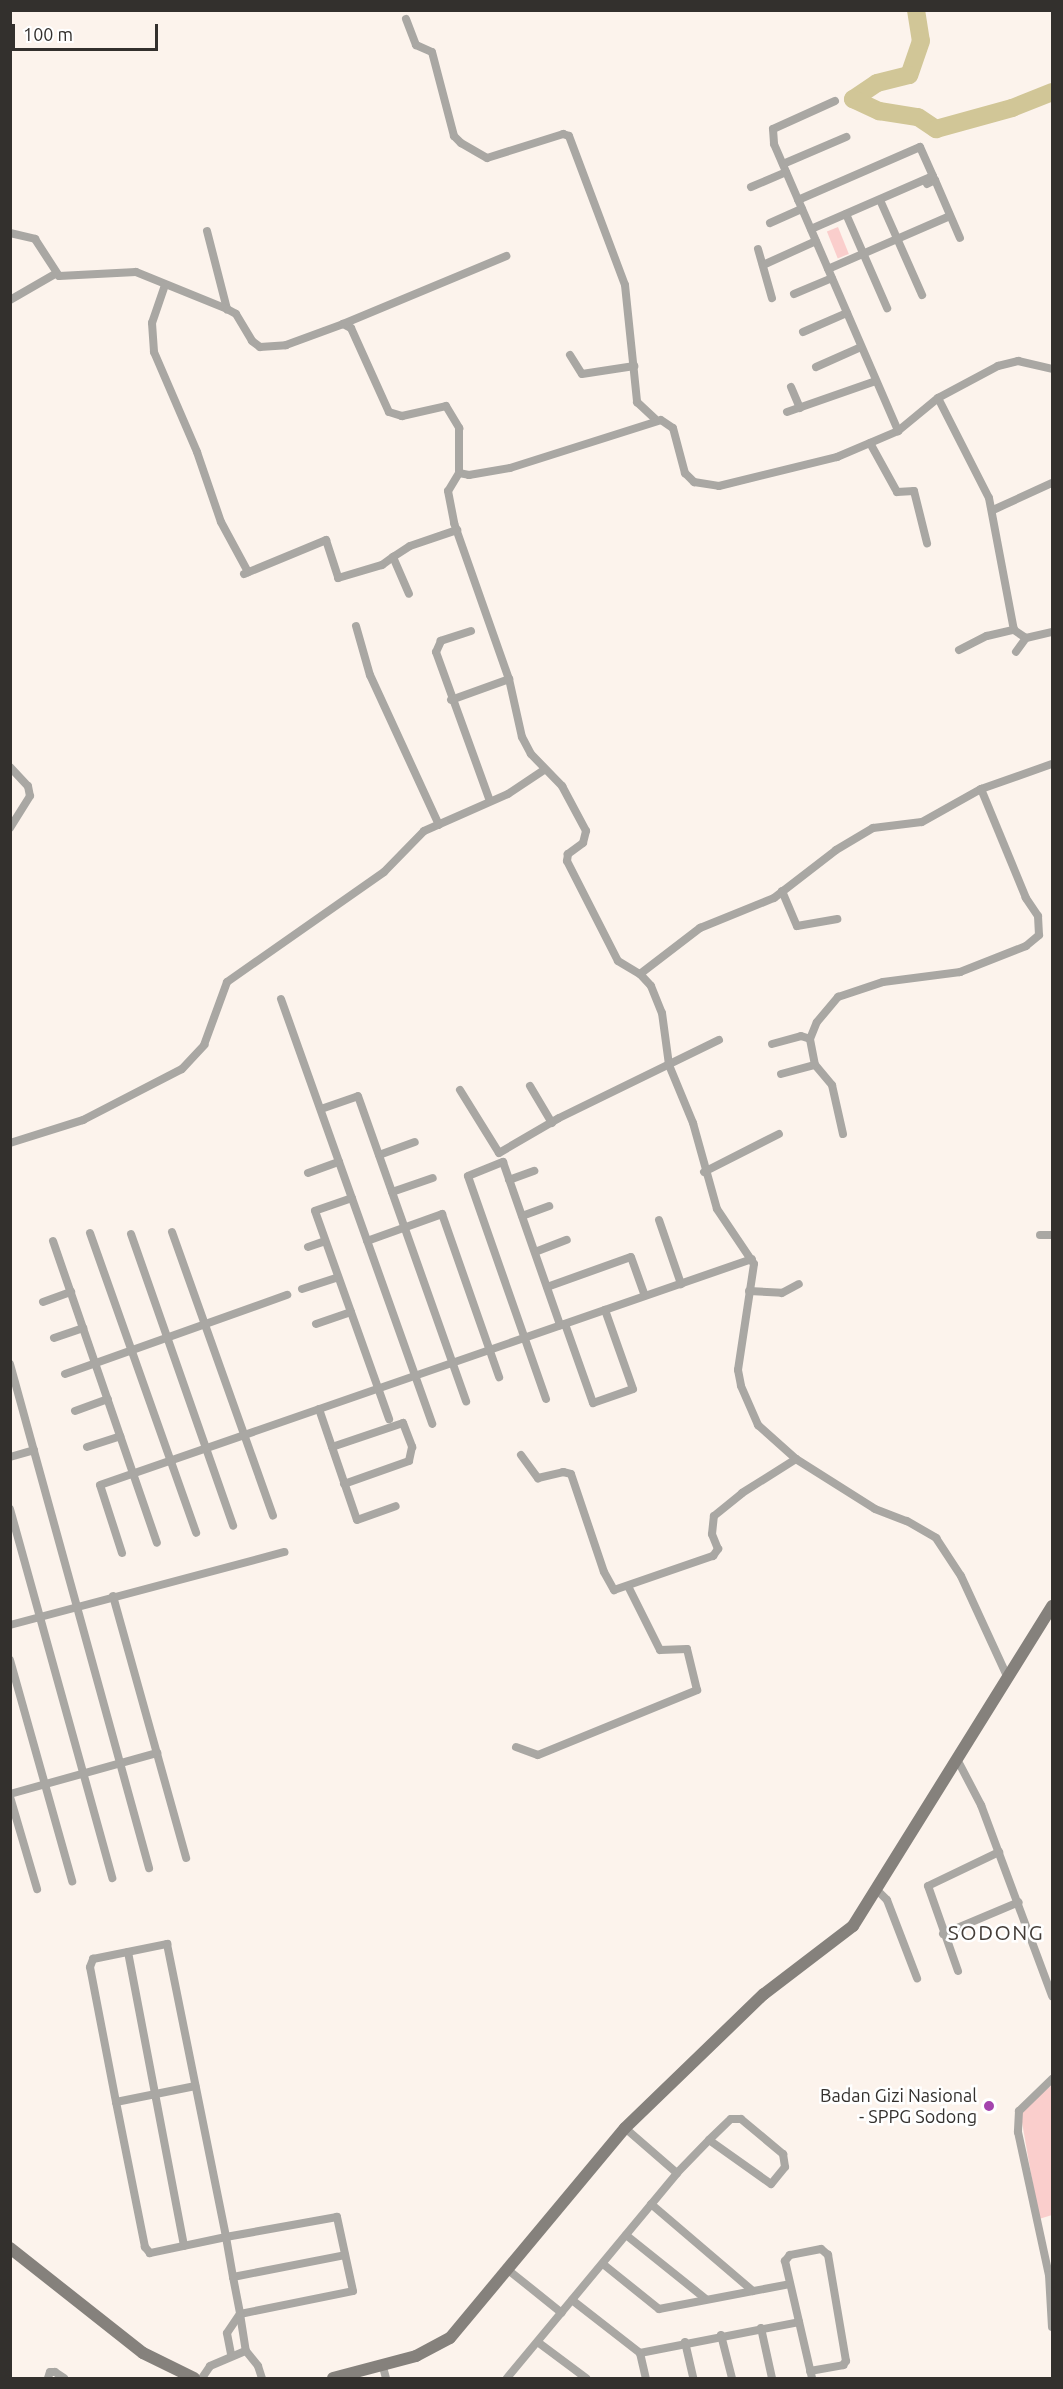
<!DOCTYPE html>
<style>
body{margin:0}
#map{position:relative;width:1063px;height:2389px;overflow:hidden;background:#fcf3ec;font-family:Ubuntu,sans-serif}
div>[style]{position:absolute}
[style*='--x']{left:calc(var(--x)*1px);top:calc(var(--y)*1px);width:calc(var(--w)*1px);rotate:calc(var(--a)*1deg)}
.green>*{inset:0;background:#facecc;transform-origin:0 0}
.river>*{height:18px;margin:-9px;padding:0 9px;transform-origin:9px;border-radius:9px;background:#d1c697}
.street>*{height:8px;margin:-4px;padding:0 4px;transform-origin:4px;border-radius:4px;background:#a9a7a3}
.secondary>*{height:12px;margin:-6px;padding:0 6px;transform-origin:6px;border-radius:6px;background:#85817c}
.dots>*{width:16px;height:16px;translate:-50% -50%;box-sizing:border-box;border:3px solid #fff;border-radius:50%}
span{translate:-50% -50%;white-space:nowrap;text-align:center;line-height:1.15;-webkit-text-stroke:5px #fff;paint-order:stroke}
.poi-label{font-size:18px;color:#33302d}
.right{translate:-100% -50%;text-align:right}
.quarter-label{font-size:21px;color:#443d38;letter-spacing:1.5px}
.frame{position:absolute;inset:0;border:12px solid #33302d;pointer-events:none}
.scale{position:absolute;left:12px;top:24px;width:146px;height:27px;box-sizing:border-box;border:3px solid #33302d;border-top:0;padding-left:8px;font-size:18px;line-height:21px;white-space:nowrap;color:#33302d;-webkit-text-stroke:4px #fff;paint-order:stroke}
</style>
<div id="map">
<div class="green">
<i style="left:838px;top:227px;width:29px;height:12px;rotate:68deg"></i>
<i style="clip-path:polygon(1052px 2085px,1052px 2215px,1039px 2219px,1020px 2111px)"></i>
</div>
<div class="river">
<i style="--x:916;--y:10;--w:31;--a:81"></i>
<i style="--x:921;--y:41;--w:36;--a:109"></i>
<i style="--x:909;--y:75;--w:33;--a:166"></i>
<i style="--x:877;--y:83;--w:29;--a:146"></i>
<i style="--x:853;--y:99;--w:29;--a:25"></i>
<i style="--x:879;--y:111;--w:39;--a:9"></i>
<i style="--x:918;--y:117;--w:22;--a:34"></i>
<i style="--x:936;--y:129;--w:79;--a:-15.4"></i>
<i style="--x:1012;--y:108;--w:43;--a:-21.8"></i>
</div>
<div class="street">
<i style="--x:406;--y:19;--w:28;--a:69"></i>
<i style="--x:416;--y:45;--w:17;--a:24"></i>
<i style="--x:432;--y:52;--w:87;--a:75.3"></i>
<i style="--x:454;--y:136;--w:10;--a:45"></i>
<i style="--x:461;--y:143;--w:30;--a:30"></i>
<i style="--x:487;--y:158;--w:80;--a:-17.5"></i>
<i style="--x:563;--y:134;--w:6;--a:18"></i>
<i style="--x:569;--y:136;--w:159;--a:69.4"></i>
<i style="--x:625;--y:285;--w:118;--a:84.1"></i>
<i style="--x:637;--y:402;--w:26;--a:43"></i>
<i style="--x:835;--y:101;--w:68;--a:155.7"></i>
<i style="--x:773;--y:129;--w:15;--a:86"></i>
<i style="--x:774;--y:144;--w:313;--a:66.6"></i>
<i style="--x:783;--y:164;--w:69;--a:-23.2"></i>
<i style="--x:927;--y:184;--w:9;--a:-27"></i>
<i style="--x:935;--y:180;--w:63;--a:66.7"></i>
<i style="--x:751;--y:187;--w:38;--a:-23"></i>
<i style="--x:798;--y:200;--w:133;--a:-23.5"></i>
<i style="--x:920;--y:147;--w:32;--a:66"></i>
<i style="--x:933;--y:176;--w:133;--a:156.5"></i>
<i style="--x:880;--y:200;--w:104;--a:66.1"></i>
<i style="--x:846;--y:214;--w:103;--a:66.4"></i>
<i style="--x:770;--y:223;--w:35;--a:-24"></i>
<i style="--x:207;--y:231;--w:81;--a:75.6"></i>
<i style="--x:10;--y:233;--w:26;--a:13"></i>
<i style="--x:35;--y:239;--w:44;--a:57"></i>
<i style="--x:59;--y:276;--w:77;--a:-3"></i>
<i style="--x:136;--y:272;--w:98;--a:22.1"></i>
<i style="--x:227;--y:309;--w:10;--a:29"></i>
<i style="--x:236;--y:314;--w:31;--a:59"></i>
<i style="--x:252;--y:341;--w:10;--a:37"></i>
<i style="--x:260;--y:347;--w:26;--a:-4"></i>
<i style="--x:286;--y:345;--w:61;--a:-20.2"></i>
<i style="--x:343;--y:324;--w:9;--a:27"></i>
<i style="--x:351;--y:328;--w:92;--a:65.7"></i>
<i style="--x:389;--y:412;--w:14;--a:17"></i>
<i style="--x:402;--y:416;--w:45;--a:-12.8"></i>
<i style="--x:446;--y:406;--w:26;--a:59"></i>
<i style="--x:459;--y:428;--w:45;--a:90"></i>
<i style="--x:459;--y:473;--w:10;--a:11"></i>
<i style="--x:469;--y:475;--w:42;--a:-9.7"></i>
<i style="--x:510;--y:468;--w:158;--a:-17.6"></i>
<i style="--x:661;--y:420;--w:14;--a:34"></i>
<i style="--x:673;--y:428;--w:47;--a:75.1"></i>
<i style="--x:685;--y:473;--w:13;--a:45"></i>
<i style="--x:694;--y:482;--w:25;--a:9"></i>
<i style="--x:719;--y:486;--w:122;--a:-13.8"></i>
<i style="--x:837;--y:457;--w:66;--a:-23.1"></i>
<i style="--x:898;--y:431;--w:52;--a:-39.5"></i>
<i style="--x:938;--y:398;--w:68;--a:-28.1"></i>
<i style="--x:998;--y:366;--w:21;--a:-14"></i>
<i style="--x:1018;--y:361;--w:35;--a:13"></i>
<i style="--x:758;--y:249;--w:51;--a:74.1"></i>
<i style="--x:763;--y:265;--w:58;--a:-24.4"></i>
<i style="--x:828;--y:269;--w:133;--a:-23.5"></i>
<i style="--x:165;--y:285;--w:40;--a:108.9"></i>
<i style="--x:152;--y:323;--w:29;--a:86"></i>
<i style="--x:154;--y:352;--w:109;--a:66.7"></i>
<i style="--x:197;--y:452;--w:74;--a:71.1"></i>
<i style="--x:221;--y:522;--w:57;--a:61.6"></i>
<i style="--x:794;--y:294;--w:41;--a:-22.8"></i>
<i style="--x:10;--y:300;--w:52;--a:-30"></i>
<i style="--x:343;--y:324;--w:177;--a:-22.6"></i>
<i style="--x:803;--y:332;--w:48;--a:-23.4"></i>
<i style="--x:570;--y:355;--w:22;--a:58"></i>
<i style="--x:582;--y:374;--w:53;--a:-8.7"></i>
<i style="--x:816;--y:367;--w:49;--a:-24"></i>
<i style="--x:791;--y:387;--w:23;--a:67"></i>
<i style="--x:938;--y:398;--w:112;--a:63"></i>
<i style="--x:989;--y:498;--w:134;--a:79.3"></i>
<i style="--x:1014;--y:630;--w:14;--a:34"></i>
<i style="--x:1026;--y:638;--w:17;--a:126"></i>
<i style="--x:787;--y:412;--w:94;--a:-19.2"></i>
<i style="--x:870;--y:443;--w:56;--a:61.1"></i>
<i style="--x:897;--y:492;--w:17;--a:-3"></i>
<i style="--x:914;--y:491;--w:54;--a:76"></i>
<i style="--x:459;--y:473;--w:21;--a:121"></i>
<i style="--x:448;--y:491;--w:33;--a:79"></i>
<i style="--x:454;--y:523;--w:165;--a:70.6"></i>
<i style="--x:509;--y:679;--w:59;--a:77.4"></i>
<i style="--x:522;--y:737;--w:19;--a:62"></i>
<i style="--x:531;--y:754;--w:45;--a:45.9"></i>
<i style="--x:562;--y:786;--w:51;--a:61.9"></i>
<i style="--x:586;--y:831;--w:12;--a:104"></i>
<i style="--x:583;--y:843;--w:19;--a:144"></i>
<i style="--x:568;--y:854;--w:7;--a:98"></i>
<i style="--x:567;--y:861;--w:112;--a:63"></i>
<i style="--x:618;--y:961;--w:26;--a:31"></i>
<i style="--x:640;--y:974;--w:16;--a:47"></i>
<i style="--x:651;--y:986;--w:29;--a:68"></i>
<i style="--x:662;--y:1013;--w:52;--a:82.3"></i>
<i style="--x:669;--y:1065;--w:63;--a:67.5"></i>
<i style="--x:693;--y:1123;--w:89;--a:74.4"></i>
<i style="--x:717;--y:1209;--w:66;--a:56.1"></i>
<i style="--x:754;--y:1264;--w:107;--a:98.6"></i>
<i style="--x:738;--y:1370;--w:16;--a:79"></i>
<i style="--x:741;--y:1386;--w:43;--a:66.4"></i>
<i style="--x:758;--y:1425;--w:51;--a:41.8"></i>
<i style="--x:993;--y:510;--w:65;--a:-24.6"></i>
<i style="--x:393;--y:557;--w:20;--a:-33"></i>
<i style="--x:410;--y:546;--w:50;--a:-18.8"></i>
<i style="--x:244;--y:574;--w:89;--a:-22.5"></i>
<i style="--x:326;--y:540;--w:40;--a:72"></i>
<i style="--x:338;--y:578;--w:46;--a:-16.5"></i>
<i style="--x:382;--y:565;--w:14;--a:-36"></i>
<i style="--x:393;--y:557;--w:40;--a:66.6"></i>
<i style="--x:356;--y:626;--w:51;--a:74.1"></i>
<i style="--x:370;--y:675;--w:165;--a:65.3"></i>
<i style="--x:471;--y:631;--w:32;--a:162"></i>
<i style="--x:441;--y:641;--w:12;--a:114"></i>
<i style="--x:436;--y:652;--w:158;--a:70.1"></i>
<i style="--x:1026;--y:638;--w:27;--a:-13"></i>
<i style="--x:959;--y:650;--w:31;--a:-27"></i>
<i style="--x:987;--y:636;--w:28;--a:-13"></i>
<i style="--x:451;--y:700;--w:62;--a:-19.9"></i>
<i style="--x:10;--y:767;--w:26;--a:47"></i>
<i style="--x:28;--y:786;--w:10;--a:79"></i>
<i style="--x:30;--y:796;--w:38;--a:122"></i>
<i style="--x:782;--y:891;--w:38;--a:67"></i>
<i style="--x:797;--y:926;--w:41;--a:-9.9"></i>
<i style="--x:640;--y:974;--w:76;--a:-37.5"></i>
<i style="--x:700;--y:928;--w:80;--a:-22.1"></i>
<i style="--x:774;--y:898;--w:78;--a:-37.7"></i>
<i style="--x:836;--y:850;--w:43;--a:-30.7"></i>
<i style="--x:873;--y:828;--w:49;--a:-7"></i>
<i style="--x:922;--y:822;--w:68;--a:-29.2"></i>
<i style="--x:981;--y:789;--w:75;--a:-19.4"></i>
<i style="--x:281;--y:999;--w:451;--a:70.4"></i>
<i style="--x:772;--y:1044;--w:30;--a:-15"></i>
<i style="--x:801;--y:1036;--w:9;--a:18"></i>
<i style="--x:781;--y:1074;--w:35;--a:-15"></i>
<i style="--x:530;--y:1086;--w:43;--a:59.3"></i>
<i style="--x:460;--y:1090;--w:74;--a:58.2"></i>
<i style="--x:499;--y:1153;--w:69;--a:-30.3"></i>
<i style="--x:559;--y:1118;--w:178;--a:-26"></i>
<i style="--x:321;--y:1109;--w:39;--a:-19"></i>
<i style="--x:358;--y:1096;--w:324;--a:70.5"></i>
<i style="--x:843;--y:1134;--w:50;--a:-102.7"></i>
<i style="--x:832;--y:1085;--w:26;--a:-130"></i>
<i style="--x:815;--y:1065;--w:26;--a:-101"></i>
<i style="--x:810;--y:1039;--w:18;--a:-68"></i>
<i style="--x:817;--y:1022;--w:33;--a:-50"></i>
<i style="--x:838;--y:997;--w:47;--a:-18.4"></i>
<i style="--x:883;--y:982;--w:78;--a:-7.4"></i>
<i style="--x:960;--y:972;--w:71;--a:-21.5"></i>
<i style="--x:1026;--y:946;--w:17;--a:-40"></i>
<i style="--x:1039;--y:935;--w:19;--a:-93"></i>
<i style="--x:1038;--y:916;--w:22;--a:-124"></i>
<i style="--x:1026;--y:898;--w:118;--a:-112.4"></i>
<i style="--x:10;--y:1143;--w:77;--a:-17.5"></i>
<i style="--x:83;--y:1120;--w:111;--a:-27.3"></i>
<i style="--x:182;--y:1069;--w:33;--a:-47"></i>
<i style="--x:204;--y:1045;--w:67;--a:-69.9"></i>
<i style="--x:227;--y:982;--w:192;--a:-35"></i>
<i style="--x:384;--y:872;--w:57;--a:-45.7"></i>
<i style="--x:424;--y:831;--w:92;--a:-23.8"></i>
<i style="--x:508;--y:794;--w:43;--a:-33.7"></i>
<i style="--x:379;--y:1155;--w:38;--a:-20"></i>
<i style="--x:704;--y:1172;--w:84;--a:-26.9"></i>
<i style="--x:308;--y:1173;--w:33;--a:-20"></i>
<i style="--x:509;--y:1180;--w:27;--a:-20"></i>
<i style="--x:392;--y:1192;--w:43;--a:-18.9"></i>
<i style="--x:352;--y:1198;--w:39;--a:161"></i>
<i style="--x:315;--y:1211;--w:221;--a:70.4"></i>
<i style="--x:522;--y:1216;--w:29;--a:-20"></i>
<i style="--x:659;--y:1220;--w:68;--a:71"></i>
<i style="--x:172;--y:1232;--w:301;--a:70.4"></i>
<i style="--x:90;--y:1233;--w:318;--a:70.5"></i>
<i style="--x:131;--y:1234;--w:309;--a:70.7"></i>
<i style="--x:1040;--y:1235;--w:12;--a:0"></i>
<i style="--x:53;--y:1241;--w:319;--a:71"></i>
<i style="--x:367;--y:1241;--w:80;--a:-19.8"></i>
<i style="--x:442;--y:1214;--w:173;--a:70.7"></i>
<i style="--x:308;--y:1247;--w:18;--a:-19"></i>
<i style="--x:535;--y:1252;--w:34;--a:-21"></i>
<i style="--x:547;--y:1287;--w:89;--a:-19.7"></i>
<i style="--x:631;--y:1257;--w:41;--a:70.3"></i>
<i style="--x:302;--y:1289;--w:38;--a:-18"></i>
<i style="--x:749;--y:1291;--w:33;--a:3"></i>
<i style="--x:782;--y:1293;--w:19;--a:-28"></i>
<i style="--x:43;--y:1302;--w:30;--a:-20"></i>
<i style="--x:316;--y:1324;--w:37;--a:-19"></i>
<i style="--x:565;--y:1324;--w:84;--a:70.5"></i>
<i style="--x:593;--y:1403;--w:42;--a:-19.3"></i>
<i style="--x:633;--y:1389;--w:84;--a:-109.5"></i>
<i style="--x:54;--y:1338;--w:31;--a:-19"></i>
<i style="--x:10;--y:1364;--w:523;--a:74.58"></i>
<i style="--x:65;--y:1374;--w:236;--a:-19.6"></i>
<i style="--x:546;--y:1399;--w:236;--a:-109.3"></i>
<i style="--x:468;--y:1176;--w:38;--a:-22"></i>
<i style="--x:503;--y:1162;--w:173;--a:70.7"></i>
<i style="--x:319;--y:1409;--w:117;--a:71.1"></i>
<i style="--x:357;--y:1520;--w:41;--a:-19.7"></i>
<i style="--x:75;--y:1411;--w:35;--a:-20"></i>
<i style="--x:87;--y:1447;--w:35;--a:-18"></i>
<i style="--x:332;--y:1447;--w:75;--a:-18.7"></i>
<i style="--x:403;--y:1423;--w:26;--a:69"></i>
<i style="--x:412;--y:1447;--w:14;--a:102"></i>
<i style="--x:409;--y:1461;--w:69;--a:160.5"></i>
<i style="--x:521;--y:1455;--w:29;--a:54"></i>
<i style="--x:538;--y:1478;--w:26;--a:-13"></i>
<i style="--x:563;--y:1472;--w:8;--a:14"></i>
<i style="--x:571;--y:1474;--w:103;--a:71.4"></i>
<i style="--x:604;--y:1572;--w:21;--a:61"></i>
<i style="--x:614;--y:1590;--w:105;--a:-19"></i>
<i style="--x:713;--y:1556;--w:9;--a:-54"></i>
<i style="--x:718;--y:1549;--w:16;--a:-112"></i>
<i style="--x:712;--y:1534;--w:18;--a:-84"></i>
<i style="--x:714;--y:1516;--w:36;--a:-39"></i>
<i style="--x:742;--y:1493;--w:64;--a:-32.2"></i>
<i style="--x:796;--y:1459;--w:93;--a:32.3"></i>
<i style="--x:875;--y:1509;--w:34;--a:21"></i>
<i style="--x:907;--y:1521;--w:34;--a:30"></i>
<i style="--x:936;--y:1538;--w:45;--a:56.7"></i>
<i style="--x:961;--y:1576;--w:112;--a:65.3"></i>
<i style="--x:10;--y:1457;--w:25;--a:-16"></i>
<i style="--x:10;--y:1509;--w:383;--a:74.5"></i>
<i style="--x:122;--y:1553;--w:71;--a:-107.9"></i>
<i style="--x:100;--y:1485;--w:690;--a:-19.12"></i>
<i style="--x:113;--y:1596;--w:272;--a:74.4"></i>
<i style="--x:10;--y:1625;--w:284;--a:-14.9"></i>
<i style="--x:10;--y:1660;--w:230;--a:74.3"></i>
<i style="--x:516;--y:1747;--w:23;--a:20"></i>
<i style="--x:538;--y:1755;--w:172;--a:-22.2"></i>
<i style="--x:697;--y:1690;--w:42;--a:-103.7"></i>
<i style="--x:687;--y:1649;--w:27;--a:178"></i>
<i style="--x:660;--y:1650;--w:69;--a:-116.6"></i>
<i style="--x:958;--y:1761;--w:50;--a:62.4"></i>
<i style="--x:981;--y:1805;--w:204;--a:69.6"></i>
<i style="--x:10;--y:1794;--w:153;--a:-15.6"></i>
<i style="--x:10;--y:1797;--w:96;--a:73.6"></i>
<i style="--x:877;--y:1890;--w:14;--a:45"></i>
<i style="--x:887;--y:1900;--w:84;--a:69"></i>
<i style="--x:943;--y:1934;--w:82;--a:-22.8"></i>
<i style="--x:128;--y:1952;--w:299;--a:79.2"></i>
<i style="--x:958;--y:1971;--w:90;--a:-109.4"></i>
<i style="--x:928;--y:1886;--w:79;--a:-25.6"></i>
<i style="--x:1052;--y:2079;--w:46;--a:135.9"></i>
<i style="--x:1019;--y:2111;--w:21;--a:93"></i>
<i style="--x:1018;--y:2132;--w:146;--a:77.8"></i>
<i style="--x:1049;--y:2275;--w:52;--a:86.7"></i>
<i style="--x:116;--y:2102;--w:81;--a:-11.4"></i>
<i style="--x:625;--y:2128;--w:69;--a:40.9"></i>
<i style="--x:651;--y:2204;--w:134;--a:40.5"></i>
<i style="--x:626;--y:2235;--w:102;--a:38.7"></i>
<i style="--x:603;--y:2264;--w:72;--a:38.8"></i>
<i style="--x:659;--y:2309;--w:133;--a:-10.8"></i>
<i style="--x:507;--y:2269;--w:70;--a:38.7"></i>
<i style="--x:233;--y:2277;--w:114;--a:-11.1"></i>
<i style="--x:572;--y:2300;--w:86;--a:37.9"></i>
<i style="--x:640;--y:2353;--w:26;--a:77"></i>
<i style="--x:761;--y:2328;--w:51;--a:77.6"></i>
<i style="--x:721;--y:2335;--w:44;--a:75.7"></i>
<i style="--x:685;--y:2342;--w:37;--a:77"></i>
<i style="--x:539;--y:2343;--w:59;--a:36.7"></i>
<i style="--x:640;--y:2353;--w:162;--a:-11"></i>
<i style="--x:231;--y:2354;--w:21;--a:-101"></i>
<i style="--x:227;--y:2333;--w:23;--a:-56"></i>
<i style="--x:240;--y:2314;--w:115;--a:-11.5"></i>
<i style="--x:353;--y:2291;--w:76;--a:-102.2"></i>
<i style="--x:337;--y:2217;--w:113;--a:169.8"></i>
<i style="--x:226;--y:2237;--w:78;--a:168.1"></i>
<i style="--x:150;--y:2253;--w:8;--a:-130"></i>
<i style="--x:145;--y:2247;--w:148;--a:-101.3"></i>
<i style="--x:116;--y:2102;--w:137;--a:-100.9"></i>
<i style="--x:90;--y:1967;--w:9;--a:-69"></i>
<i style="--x:93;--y:1959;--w:76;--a:-11.5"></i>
<i style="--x:167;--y:1944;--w:299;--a:78.6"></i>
<i style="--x:226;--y:2237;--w:41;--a:80.1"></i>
<i style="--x:233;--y:2277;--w:38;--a:79"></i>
<i style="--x:240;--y:2314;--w:37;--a:81"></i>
<i style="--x:383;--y:2367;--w:11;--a:75"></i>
<i style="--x:810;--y:2371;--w:34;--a:-10"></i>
<i style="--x:843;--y:2365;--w:5;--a:-53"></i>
<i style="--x:846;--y:2361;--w:108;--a:-99.6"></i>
<i style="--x:828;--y:2255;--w:9;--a:-139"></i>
<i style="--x:821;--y:2249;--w:32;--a:169"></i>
<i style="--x:790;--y:2255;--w:8;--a:130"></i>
<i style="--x:785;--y:2261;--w:120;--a:77"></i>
<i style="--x:48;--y:2378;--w:6;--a:-72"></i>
<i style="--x:50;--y:2372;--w:5;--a:0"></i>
<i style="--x:55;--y:2372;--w:11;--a:34"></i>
<i style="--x:202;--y:2378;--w:14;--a:-56"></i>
<i style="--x:210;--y:2366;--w:39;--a:-23"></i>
<i style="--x:246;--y:2351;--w:19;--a:51"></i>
<i style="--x:258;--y:2366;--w:13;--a:72"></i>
<i style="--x:507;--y:2378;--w:266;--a:-50.3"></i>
<i style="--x:677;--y:2173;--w:46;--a:-45.9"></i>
<i style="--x:709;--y:2140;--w:30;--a:-44"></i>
<i style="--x:731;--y:2119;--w:10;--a:0"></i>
<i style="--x:741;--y:2119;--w:55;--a:39.8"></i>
<i style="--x:783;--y:2154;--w:13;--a:81"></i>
<i style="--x:785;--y:2167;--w:22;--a:129"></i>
<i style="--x:771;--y:2184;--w:76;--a:-144.6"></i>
</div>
<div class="secondary">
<i style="--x:10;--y:2248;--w:169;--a:38.3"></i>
<i style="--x:143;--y:2353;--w:57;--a:26.1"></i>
<i style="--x:333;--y:2378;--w:86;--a:-14.8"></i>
<i style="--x:416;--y:2356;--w:38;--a:-28"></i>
<i style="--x:450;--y:2338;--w:273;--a:-50.2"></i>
<i style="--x:625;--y:2128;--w:193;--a:-44"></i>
<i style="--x:764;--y:1994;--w:112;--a:-37.4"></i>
<i style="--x:853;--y:1926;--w:377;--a:-58.1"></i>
</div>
<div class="dots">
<i style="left:989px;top:2106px;background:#a444ad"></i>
</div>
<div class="poi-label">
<span class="right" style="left:977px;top:2106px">Badan Gizi Nasional<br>- SPPG Sodong</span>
</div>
<div class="quarter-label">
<span style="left:996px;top:1932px">SODONG</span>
</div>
<div class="frame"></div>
<div class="scale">100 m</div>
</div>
